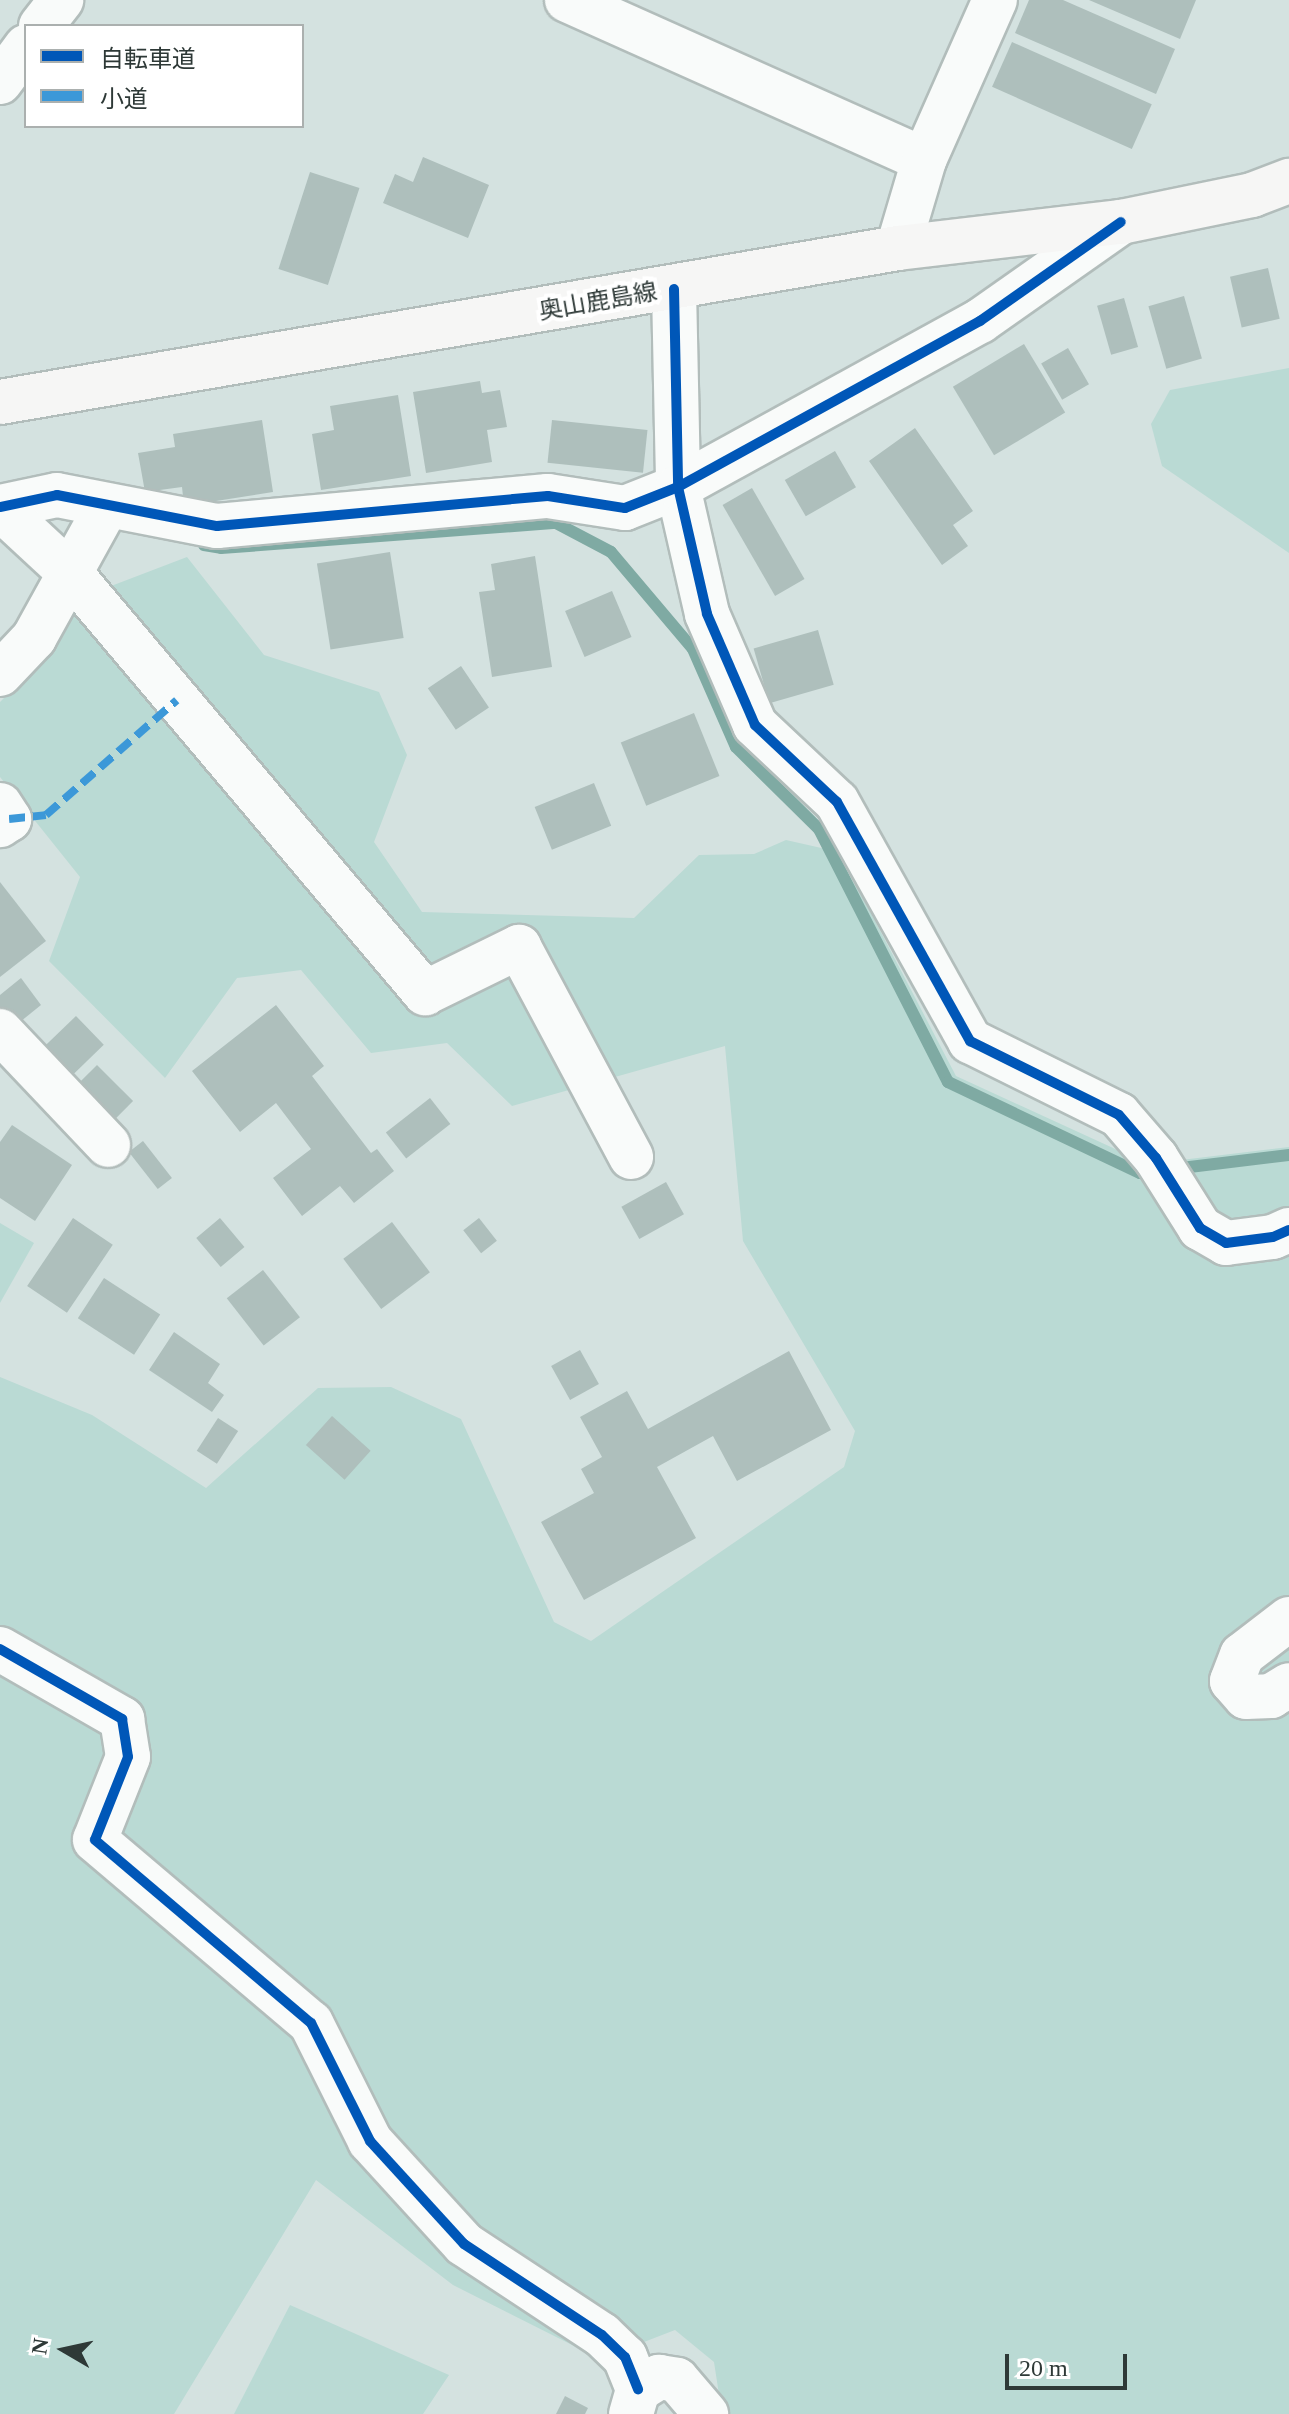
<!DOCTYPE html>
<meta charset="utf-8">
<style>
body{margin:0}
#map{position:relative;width:1289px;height:2414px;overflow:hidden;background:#d4e2e0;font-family:"Times New Roman","Noto Sans JP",serif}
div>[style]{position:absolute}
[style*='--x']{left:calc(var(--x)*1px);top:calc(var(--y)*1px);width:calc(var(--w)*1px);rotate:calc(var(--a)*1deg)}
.green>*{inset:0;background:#badad4}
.stream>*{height:12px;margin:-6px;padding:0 6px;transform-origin:6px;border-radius:6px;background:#7faaa3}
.building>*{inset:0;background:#aebfbc;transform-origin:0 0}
.roads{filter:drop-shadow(2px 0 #b2bdbb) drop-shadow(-2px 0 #b2bdbb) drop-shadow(0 2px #b2bdbb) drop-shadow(0 -2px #b2bdbb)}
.street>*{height:44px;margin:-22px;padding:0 22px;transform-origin:22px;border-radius:22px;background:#f9fbfa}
.secondary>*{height:44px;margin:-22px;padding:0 22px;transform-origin:22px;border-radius:22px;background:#f6f6f5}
.quiet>*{height:8px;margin-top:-4px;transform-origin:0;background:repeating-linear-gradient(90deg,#3c98d8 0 16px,transparent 0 24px)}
.cycleway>*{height:10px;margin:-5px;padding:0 5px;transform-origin:5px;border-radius:5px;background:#0057b8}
span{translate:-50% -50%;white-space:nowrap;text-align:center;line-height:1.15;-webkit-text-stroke:8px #fff;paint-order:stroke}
.street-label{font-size:24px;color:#2e3937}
.legend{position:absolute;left:24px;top:24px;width:280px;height:104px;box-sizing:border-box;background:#fff;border:2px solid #abb0af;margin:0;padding:10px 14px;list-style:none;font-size:24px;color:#2e3937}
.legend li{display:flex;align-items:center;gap:16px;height:40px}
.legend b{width:40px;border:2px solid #abb0af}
.north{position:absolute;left:24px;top:2310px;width:80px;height:80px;-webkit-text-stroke:6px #fff;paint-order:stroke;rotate:279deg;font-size:22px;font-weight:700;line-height:32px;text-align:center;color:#2e3937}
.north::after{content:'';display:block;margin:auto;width:28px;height:36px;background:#2e3937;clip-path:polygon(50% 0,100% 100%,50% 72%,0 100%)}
.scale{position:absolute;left:1005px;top:2354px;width:122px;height:36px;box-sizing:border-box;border:4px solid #2e3937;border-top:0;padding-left:10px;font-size:24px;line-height:28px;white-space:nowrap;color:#2e3937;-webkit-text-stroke:6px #fff;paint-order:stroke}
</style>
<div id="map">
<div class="green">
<i style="clip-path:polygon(1289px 368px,1289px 553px,1162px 466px,1151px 424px,1170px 390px)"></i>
<i style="clip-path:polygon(187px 557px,264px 655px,379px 692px,407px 755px,374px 842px,422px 912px,634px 918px,699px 855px,754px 854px,786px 840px,839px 852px,956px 1076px,1148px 1164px,1289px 1147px,1289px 2414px,722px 2414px,714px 2362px,675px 2330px,600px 2359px,453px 2285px,316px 2180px,174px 2414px,0 2414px,0 1377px,92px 1415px,206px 1488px,318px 1388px,391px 1387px,461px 1419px,554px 1622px,591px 1641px,844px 1467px,855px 1431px,743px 1241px,725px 1046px,512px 1106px,447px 1043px,371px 1053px,301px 970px,237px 978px,165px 1078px,49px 961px,80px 877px,0 777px,0 702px,13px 689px,64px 604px)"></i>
<i style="clip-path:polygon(0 1223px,34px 1243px,0 1303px)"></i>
<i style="clip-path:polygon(290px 2305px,449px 2375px,423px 2414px,234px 2414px)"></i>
</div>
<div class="stream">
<i style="--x:204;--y:545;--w:17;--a:10"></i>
<i style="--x:221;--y:548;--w:336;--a:-4.3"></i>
<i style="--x:556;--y:523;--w:62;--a:27.8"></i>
<i style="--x:611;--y:552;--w:127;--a:49.8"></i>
<i style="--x:693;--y:649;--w:107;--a:66.3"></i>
<i style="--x:736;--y:747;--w:117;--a:44.7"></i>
<i style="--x:819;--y:829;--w:284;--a:63"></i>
<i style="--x:948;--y:1082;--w:212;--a:25.4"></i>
<i style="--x:1140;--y:1173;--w:15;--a:-8"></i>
<i style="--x:1173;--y:1169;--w:117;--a:-6.9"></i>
</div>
<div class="building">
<i style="clip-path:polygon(1029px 0,1063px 0,1175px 49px,1156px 94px,1015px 33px)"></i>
<i style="clip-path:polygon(1089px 0,1196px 0,1180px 39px)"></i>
<i style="left:1012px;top:42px;width:153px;height:49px;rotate:24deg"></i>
<i style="clip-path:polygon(423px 157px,489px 185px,468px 238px,383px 203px,395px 174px,413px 182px)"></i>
<i style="left:310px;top:172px;width:52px;height:102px;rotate:18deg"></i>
<i style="left:1268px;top:268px;width:52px;height:39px;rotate:77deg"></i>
<i style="left:1184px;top:296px;width:65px;height:37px;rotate:74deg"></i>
<i style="left:1124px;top:298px;width:51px;height:28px;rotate:74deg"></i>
<i style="left:1024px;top:344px;width:80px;height:83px;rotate:59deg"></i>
<i style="left:1068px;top:348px;width:42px;height:31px;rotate:60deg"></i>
<i style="clip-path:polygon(480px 381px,482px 393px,500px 390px,507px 427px,487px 430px,492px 462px,426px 473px,413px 392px)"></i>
<i style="clip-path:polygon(398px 395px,411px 476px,321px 490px,312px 434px,334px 430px,330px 406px)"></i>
<i style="clip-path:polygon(262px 420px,273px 492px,184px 506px,182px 487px,145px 492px,138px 453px,175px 447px,173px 434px)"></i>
<i style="left:552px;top:420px;width:96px;height:43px;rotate:6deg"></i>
<i style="clip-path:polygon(915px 428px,973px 511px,953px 525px,968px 546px,942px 565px,869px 461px)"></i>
<i style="left:835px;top:451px;width:42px;height:58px;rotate:60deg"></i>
<i style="left:752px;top:488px;width:105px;height:34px;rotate:60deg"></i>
<i style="left:390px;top:552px;width:87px;height:74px;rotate:81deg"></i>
<i style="clip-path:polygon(535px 556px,552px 667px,492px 677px,479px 592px,495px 590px,491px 564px)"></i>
<i style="left:612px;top:591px;width:50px;height:51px;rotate:67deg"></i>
<i style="left:818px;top:630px;width:57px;height:67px;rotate:74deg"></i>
<i style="left:461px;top:666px;width:50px;height:40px;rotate:56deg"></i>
<i style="left:694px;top:713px;width:68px;height:79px;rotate:68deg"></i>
<i style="left:594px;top:783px;width:46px;height:64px;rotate:68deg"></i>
<i style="clip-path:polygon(0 882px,46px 941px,0 977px)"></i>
<i style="clip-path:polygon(21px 978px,41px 1005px,15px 1026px,0 1007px,0 995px)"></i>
<i style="clip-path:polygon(276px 1005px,324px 1066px,312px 1076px,371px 1153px,377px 1149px,394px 1171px,354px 1203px,340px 1186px,302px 1216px,273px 1178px,311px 1149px,276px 1103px,240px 1132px,192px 1071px)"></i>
<i style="left:76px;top:1016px;width:40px;height:52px;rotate:46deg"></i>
<i style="left:97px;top:1065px;width:51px;height:33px;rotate:45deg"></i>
<i style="left:430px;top:1098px;width:33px;height:56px;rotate:52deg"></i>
<i style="clip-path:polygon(12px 1125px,72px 1165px,35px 1221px,0 1198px,0 1142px)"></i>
<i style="left:143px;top:1141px;width:47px;height:18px;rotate:52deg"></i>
<i style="left:666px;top:1182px;width:37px;height:51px;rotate:61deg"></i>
<i style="left:73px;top:1218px;width:48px;height:82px;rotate:34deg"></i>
<i style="left:220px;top:1218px;width:38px;height:31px;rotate:50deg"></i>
<i style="left:479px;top:1218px;width:29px;height:20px;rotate:52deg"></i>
<i style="left:392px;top:1222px;width:63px;height:61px;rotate:53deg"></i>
<i style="left:263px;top:1270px;width:60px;height:46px;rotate:52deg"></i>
<i style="left:104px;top:1278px;width:67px;height:48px;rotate:33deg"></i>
<i style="clip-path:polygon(174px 1332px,220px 1364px,208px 1383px,224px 1395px,212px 1412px,149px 1370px)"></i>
<i style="left:580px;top:1350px;width:39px;height:33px;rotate:61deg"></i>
<i style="clip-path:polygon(789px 1351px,831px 1430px,737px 1481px,713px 1436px,657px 1467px,696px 1538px,584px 1600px,541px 1522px,594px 1493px,581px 1469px,602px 1457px,580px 1417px,627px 1391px,648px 1429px)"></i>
<i style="left:332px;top:1416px;width:52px;height:39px;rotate:42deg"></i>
<i style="left:218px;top:1418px;width:24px;height:39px;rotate:33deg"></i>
<i style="clip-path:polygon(565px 2396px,588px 2408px,585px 2414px,556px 2414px)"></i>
</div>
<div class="roads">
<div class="street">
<i style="--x:567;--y:0;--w:391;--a:24.1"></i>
<i style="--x:41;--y:26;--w:33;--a:-52"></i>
<i style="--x:0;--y:82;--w:44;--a:-53.4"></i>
<i style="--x:898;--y:248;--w:92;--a:-73.5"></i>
<i style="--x:924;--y:160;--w:175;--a:-66.1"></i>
<i style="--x:674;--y:289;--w:198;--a:88.8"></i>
<i style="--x:678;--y:487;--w:130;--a:77.1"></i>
<i style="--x:707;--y:614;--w:121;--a:66.6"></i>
<i style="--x:755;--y:725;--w:112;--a:43.2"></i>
<i style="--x:837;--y:802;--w:274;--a:60.9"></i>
<i style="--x:970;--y:1041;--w:166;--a:26.4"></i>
<i style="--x:1119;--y:1115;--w:57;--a:49.3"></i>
<i style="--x:1156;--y:1158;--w:83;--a:57.8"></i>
<i style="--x:1200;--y:1228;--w:30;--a:30"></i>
<i style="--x:1226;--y:1243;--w:47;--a:-7.3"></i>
<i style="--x:1273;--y:1237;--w:17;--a:-24"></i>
<i style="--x:0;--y:507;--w:58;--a:-11.9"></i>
<i style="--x:57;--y:495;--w:163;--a:11"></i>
<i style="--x:217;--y:526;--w:332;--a:-5.2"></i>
<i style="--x:548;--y:496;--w:78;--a:8.9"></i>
<i style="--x:625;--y:508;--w:57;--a:-21.6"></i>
<i style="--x:678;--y:487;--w:345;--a:-28.8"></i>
<i style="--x:980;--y:321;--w:172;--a:-35.1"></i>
<i style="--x:0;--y:508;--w:97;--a:42.9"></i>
<i style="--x:71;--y:574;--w:549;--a:49.81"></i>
<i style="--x:425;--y:993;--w:105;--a:-26.1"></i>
<i style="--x:519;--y:947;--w:238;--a:61.9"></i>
<i style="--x:0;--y:674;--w:50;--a:-46.6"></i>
<i style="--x:34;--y:638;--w:151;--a:-61.1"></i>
<i style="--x:0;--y:805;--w:17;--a:57"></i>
<i style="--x:9;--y:819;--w:11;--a:146"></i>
<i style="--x:0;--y:1031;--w:157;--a:46.5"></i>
<i style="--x:1289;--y:1619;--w:59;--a:142.5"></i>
<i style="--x:1242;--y:1655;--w:28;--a:111"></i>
<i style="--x:1232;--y:1681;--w:21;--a:49"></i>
<i style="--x:1246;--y:1697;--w:25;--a:-2"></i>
<i style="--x:1271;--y:1696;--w:21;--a:-31"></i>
<i style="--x:0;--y:1649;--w:141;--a:29.8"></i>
<i style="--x:122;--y:1719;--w:38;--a:81"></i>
<i style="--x:128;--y:1757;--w:89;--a:111.7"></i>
<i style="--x:95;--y:1840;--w:283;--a:40.3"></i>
<i style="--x:311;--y:2023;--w:132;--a:63.4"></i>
<i style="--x:370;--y:2141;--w:139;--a:47.6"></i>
<i style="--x:464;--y:2244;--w:165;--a:33.4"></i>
<i style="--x:602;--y:2335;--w:32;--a:44"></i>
<i style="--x:625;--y:2357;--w:35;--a:68"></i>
<i style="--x:631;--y:2414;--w:25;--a:-74"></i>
<i style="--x:638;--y:2390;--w:25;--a:-32"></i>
<i style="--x:659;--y:2377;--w:18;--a:9"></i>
<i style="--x:677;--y:2380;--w:45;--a:49.5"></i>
</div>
<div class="secondary">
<i style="--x:0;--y:402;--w:911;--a:-9.73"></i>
<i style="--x:898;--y:248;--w:225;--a:-6.7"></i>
<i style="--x:1121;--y:222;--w:134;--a:-11.6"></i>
<i style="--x:1252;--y:195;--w:40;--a:-21"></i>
</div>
</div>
<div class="quiet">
<i style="--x:9;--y:819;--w:37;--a:-6"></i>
<i style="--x:46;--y:815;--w:174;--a:-41.3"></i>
</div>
<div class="cycleway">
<i style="--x:674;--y:289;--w:198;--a:88.8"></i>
<i style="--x:678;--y:487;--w:130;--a:77.1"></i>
<i style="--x:707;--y:614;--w:121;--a:66.6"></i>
<i style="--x:755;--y:725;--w:112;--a:43.2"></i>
<i style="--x:837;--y:802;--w:274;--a:60.9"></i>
<i style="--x:970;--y:1041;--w:166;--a:26.4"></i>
<i style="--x:1119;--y:1115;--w:57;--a:49.3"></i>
<i style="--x:1156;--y:1158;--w:83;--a:57.8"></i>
<i style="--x:1200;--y:1228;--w:30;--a:30"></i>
<i style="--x:1226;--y:1243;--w:47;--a:-7.3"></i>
<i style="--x:1273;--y:1237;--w:17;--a:-24"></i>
<i style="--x:0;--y:507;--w:58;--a:-11.9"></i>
<i style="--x:57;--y:495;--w:163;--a:11"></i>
<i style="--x:217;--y:526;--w:332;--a:-5.2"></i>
<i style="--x:548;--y:496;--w:78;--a:8.9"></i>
<i style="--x:625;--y:508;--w:57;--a:-21.6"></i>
<i style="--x:678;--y:487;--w:345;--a:-28.8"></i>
<i style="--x:980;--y:321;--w:172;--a:-35.1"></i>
<i style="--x:0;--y:1649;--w:141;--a:29.8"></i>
<i style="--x:122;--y:1719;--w:38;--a:81"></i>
<i style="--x:128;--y:1757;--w:89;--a:111.7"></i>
<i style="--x:95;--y:1840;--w:283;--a:40.3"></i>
<i style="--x:311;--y:2023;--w:132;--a:63.4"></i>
<i style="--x:370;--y:2141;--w:139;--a:47.6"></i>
<i style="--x:464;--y:2244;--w:165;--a:33.4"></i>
<i style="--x:602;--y:2335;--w:32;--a:44"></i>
<i style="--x:625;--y:2357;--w:35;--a:68"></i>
</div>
<div class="street-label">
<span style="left:598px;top:302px;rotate:-10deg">奥山鹿島線</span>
</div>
<ul class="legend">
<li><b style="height:10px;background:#0057b8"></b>自転車道</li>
<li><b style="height:10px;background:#3c98d8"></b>小道</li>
</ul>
<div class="north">N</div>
<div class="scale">20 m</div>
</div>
